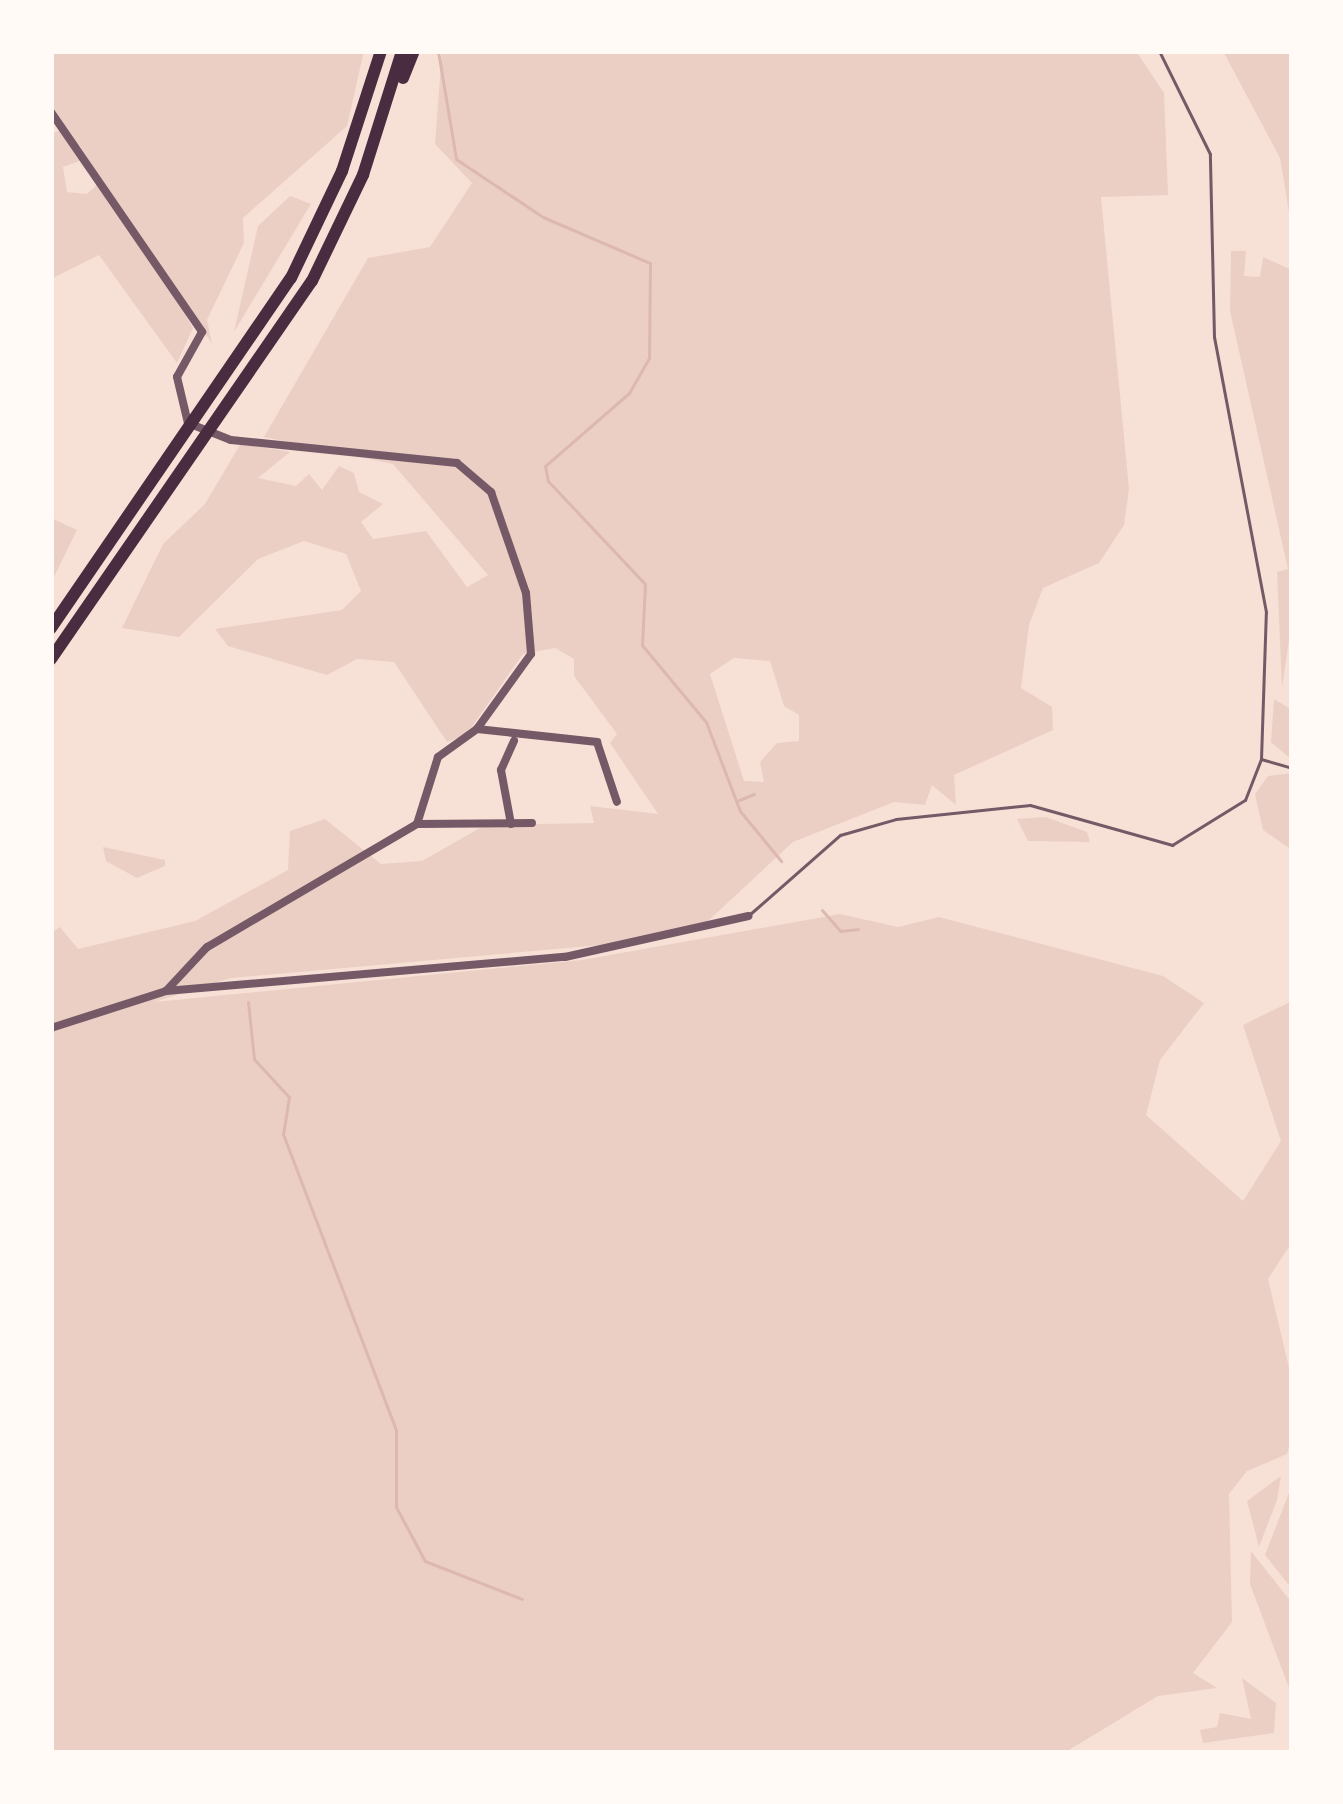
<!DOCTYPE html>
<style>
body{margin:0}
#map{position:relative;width:1343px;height:1804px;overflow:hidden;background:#f7e1d7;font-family:Ubuntu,sans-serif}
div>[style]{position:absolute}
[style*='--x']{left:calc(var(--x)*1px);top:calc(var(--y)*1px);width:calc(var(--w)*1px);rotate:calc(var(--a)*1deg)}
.green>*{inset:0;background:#ebcfc5}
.stream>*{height:3px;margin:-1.5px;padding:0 1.5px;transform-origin:1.5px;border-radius:1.5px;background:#dcb8b0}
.service>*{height:3px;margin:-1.5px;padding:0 1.5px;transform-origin:1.5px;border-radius:1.5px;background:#755966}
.minor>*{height:8px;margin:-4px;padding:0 4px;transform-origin:4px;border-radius:4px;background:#755966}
.trunk>*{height:12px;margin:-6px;padding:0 6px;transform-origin:6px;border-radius:6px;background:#4a2c40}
span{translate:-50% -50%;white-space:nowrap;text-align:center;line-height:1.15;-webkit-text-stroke:12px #fffaf5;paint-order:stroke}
.frame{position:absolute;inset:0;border:54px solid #fffaf5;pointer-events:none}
</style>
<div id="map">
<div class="green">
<i style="clip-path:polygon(evenodd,51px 51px,364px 51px,347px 126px,243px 218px,244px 243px,207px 320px,212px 344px,108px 188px,193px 328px,177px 363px,99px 255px,51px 279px,51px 134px,66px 128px,51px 105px,51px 51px,78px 143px,102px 180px,87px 194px,67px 192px,63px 167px,85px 159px,78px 143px)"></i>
<i style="clip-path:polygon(evenodd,442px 51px,1136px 51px,1164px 93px,1168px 195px,1101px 197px,1129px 489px,1124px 525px,1099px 563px,1043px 588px,1029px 625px,1021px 688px,1052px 707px,1053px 730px,954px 775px,956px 805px,932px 785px,925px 805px,894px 802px,793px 842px,708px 921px,624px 943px,231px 978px,154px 1002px,582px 960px,840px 914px,898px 927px,939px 917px,1163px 976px,1204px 1003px,1160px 1060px,1146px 1115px,1243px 1201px,1281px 1141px,1243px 1025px,1292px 1001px,1292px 1242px,1268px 1279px,1292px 1380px,1292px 1437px,1287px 1454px,1247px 1471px,1229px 1494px,1232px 1622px,1193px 1673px,1217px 1688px,1158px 1696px,1064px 1753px,51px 1753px,51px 933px,60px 927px,78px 949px,195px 921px,288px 870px,290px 831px,325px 819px,381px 864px,422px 861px,485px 825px,594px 823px,590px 806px,658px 814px,610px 743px,617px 734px,574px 676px,574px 659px,555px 648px,523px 654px,466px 735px,447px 742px,394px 662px,357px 659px,327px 675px,228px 646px,215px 629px,342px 610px,361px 591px,346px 554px,304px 541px,258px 559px,179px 637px,122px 628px,163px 544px,205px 504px,241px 443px,290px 452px,258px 478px,296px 486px,309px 474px,322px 490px,339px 466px,354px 473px,359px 492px,383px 504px,361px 522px,373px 539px,426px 531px,467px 587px,488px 575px,393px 464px,264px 437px,368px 258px,430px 247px,472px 183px,435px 144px,442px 51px,734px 658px,770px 661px,784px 706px,799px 715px,799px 741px,777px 743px,760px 762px,764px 782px,744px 781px,710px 674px,734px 658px)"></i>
<i style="clip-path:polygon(1223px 51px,1292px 51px,1292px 230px,1280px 158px)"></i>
<i style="clip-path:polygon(290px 196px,311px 204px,234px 332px,258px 226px)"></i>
<i style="clip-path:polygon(1231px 251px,1246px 251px,1244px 276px,1260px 277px,1263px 257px,1292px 270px,1292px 620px,1282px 688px,1277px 572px,1288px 569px,1230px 311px)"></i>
<i style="clip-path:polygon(51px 518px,77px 530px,51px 583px)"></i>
<i style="clip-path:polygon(1274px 699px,1292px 710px,1292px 760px,1271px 742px)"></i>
<i style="clip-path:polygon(1292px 773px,1292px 850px,1263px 830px,1255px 794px,1268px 776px)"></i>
<i style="clip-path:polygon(1046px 817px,1087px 832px,1090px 842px,1028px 841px,1017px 819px)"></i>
<i style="clip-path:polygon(103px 847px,165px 860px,165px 866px,137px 878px,106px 861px)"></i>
<i style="clip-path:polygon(1281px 1476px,1277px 1500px,1259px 1547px,1247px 1501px)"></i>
<i style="clip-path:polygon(1292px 1485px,1292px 1589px,1265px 1555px)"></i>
<i style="clip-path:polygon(1251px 1551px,1292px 1603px,1292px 1696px,1250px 1584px)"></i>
<i style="clip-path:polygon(1242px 1678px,1276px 1703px,1274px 1733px,1203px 1743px,1200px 1730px,1217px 1727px,1220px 1713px,1251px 1719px)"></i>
</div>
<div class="stream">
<i style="--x:438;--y:51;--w:109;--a:80.5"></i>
<i style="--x:456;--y:159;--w:105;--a:33.7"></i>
<i style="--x:543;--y:217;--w:116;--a:23.3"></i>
<i style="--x:650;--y:263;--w:95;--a:90.6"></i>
<i style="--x:649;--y:358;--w:40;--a:119.7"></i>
<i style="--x:629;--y:393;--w:111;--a:139"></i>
<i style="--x:545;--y:466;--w:15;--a:79"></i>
<i style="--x:548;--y:481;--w:141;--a:46.7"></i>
<i style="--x:645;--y:584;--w:61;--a:92.8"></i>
<i style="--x:642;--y:645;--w:100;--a:50.3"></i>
<i style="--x:706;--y:722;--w:95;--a:69.1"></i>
<i style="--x:740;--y:811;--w:65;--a:50.6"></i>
<i style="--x:739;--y:800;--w:16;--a:-22"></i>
<i style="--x:822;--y:910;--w:28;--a:49"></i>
<i style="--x:840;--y:931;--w:18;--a:-6"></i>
<i style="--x:248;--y:1002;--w:57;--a:84"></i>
<i style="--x:254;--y:1059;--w:52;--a:47.4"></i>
<i style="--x:289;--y:1097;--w:37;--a:99"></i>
<i style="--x:283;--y:1134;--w:317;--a:69.1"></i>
<i style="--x:396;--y:1430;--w:77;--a:90"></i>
<i style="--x:396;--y:1507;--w:61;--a:61.8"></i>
<i style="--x:425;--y:1561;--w:104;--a:21.4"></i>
</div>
<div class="service">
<i style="--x:1261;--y:759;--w:32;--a:16"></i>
<i style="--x:750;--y:914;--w:120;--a:-41.3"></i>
<i style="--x:840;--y:835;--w:58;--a:-15.9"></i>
<i style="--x:896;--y:819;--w:135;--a:-6"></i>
<i style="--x:1030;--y:805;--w:148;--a:15.7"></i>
<i style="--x:1172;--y:845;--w:86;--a:-31.7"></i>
<i style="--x:1245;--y:800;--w:44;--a:-68.7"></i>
<i style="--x:1261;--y:759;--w:147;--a:-88.1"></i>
<i style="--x:1266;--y:612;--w:280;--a:-100.7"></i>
<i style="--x:1214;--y:337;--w:183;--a:-91.3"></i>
<i style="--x:1210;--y:154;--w:115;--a:-116.3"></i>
</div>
<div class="minor">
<i style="--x:51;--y:112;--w:267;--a:55.5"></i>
<i style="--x:202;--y:332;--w:51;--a:119.1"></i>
<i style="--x:177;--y:377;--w:47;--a:76.6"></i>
<i style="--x:188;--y:423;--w:46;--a:21.6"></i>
<i style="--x:231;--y:440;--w:227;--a:5.8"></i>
<i style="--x:457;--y:463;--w:45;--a:40.5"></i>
<i style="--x:491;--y:492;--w:107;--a:70.9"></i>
<i style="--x:526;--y:593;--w:61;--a:85.3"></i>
<i style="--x:531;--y:654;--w:92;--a:125.8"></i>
<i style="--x:477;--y:729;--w:48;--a:144.3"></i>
<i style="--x:438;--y:757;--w:70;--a:107.4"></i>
<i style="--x:417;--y:824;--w:243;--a:149.6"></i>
<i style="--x:207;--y:947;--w:60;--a:133"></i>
<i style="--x:477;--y:729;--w:121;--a:6.2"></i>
<i style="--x:597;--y:742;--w:63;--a:71.6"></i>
<i style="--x:417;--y:824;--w:115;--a:-0.5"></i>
<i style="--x:511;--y:824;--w:55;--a:-100.5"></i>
<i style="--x:501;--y:770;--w:32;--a:-66"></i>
<i style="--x:51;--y:1028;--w:121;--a:-17.8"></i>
<i style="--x:166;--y:991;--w:400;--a:-4.9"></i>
<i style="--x:565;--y:957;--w:188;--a:-12.6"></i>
</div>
<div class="trunk">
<i style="--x:403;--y:78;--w:29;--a:-68"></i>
<i style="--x:51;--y:628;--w:424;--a:-55.6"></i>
<i style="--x:291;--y:278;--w:119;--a:-64.5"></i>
<i style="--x:342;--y:171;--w:126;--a:-72"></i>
<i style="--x:51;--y:659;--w:459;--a:-55.4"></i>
<i style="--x:312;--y:281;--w:118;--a:-64.3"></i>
<i style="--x:363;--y:175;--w:130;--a:-72.5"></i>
</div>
<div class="frame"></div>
</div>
